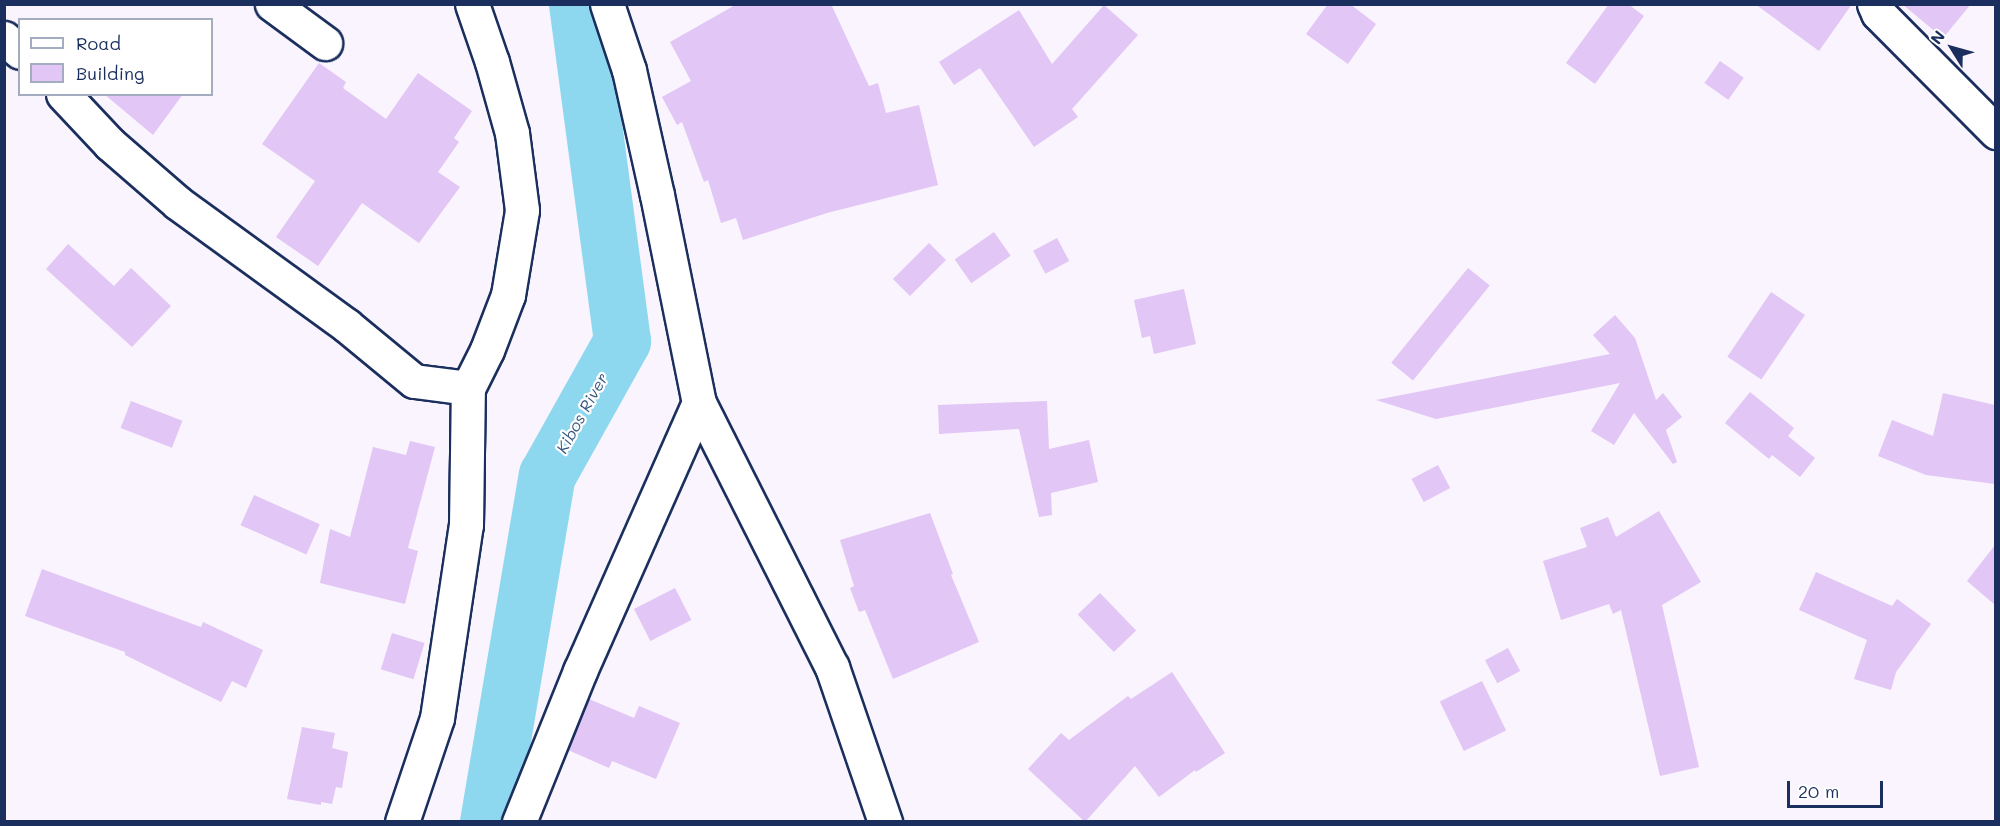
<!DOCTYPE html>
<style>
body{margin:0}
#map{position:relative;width:2000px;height:826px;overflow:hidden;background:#f9f4fd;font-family:Mali,sans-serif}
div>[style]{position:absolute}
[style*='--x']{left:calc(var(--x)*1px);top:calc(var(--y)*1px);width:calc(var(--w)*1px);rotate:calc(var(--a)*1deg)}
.river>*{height:57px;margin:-28.5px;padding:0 28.5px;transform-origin:28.5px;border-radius:28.5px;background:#8ed8ef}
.building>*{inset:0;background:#e2c6f5;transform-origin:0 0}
.roads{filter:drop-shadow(2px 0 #1b2f5e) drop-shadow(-2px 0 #1b2f5e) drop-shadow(0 2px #1b2f5e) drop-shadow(0 -2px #1b2f5e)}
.minor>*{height:33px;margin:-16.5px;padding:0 16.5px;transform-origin:16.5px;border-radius:16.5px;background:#fff}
span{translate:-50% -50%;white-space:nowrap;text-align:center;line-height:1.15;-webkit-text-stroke:4.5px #fff;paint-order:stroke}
.water-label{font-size:16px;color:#385982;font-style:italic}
.frame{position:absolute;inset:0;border:6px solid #1b2f5e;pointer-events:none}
.legend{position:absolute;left:18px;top:18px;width:195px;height:78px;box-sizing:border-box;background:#fff;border:2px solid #a4acbf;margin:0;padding:8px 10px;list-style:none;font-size:18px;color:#1b2f5e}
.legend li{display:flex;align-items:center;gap:12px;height:30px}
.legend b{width:30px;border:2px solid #a4acbf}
.north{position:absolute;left:1922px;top:18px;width:60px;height:60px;-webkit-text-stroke:4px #fff;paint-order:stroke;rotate:307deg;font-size:16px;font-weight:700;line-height:24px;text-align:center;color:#1b2f5e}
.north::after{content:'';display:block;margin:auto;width:21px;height:27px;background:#1b2f5e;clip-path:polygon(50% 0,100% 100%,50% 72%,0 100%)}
.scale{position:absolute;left:1787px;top:781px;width:96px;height:27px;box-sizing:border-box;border:3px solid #1b2f5e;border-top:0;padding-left:8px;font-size:18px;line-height:21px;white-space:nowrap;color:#1b2f5e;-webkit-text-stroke:4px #fff;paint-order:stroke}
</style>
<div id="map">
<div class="river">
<i style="--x:488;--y:822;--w:352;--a:-80.4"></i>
<i style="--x:547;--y:475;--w:154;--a:-60.8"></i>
<i style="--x:622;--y:341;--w:340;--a:-97.6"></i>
</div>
<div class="building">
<i style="clip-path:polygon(737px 4px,831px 4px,869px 86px,878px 83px,886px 113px,919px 105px,938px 185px,827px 213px,743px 240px,736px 218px,721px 223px,708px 180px,704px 182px,682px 122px,677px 125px,662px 97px,691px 81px,670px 42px)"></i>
<i style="clip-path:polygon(1328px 4px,1350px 4px,1376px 24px,1348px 64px,1306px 34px)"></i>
<i style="clip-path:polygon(1609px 4px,1628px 4px,1644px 16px,1595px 84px,1566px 63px)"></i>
<i style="clip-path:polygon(1755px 4px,1852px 4px,1819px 51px)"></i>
<i style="clip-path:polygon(1902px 4px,1971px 4px,1943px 38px)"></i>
<i style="clip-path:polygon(1104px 5px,1138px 35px,1072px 109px,1078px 117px,1034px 147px,980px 68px,954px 85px,939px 62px,1019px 10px,1052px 64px)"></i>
<i style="left:1720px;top:61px;width:29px;height:27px;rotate:35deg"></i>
<i style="clip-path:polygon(319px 63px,346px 82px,343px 88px,386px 119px,418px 73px,472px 111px,454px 138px,459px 142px,438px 172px,460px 187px,419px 243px,362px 203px,318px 266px,276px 237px,315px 181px,262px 144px)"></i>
<i style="clip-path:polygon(104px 94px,183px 94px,153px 135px)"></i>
<i style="left:994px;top:232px;width:29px;height:48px;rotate:55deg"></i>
<i style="left:1057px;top:238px;width:26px;height:27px;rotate:62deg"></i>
<i style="left:929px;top:243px;width:24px;height:51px;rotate:45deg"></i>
<i style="clip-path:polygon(68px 244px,114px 286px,131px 268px,171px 306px,132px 347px,46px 269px)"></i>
<i style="left:1468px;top:268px;width:28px;height:122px;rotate:39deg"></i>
<i style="clip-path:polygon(1184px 289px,1196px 344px,1154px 354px,1150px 336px,1142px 338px,1134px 300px)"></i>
<i style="left:1771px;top:292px;width:41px;height:78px;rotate:34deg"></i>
<i style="clip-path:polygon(1615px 315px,1635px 338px,1656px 400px,1663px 393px,1682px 417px,1666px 430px,1677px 462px,1673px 464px,1634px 413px,1614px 445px,1591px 431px,1620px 383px,1436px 419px,1376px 400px,1610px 354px,1593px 335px)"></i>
<i style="clip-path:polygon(1750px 392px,1794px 428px,1788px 436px,1815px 458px,1800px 477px,1772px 455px,1769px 459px,1725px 423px)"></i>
<i style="clip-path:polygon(1943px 393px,1995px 405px,1995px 484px,1926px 475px,1878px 456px,1892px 420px,1933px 436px)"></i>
<i style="left:131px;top:401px;width:55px;height:29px;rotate:21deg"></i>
<i style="clip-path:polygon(1047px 401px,1049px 449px,1089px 440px,1098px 482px,1051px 493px,1052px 515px,1039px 517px,1019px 429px,939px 434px,938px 405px)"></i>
<i style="clip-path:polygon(410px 441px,435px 447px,408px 548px,418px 551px,405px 604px,320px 583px,330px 529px,350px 537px,373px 447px,406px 455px)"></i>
<i style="left:1438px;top:465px;width:26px;height:30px;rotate:62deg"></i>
<i style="left:254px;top:495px;width:72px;height:33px;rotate:24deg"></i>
<i style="clip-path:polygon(1659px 511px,1701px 582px,1662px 605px,1699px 767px,1660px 776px,1621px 610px,1613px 614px,1609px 604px,1561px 620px,1543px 561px,1587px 547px,1580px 528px,1608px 517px,1616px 537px)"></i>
<i style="clip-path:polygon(930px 513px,953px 574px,951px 575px,979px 642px,893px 679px,865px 610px,859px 612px,850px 588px,854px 586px,840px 540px)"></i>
<i style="clip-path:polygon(1995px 545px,1995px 605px,1967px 581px)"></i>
<i style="clip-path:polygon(42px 569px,201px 627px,203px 622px,263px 650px,246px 688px,232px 681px,221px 702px,125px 655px,125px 652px,25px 616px)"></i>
<i style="clip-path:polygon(1816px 572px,1892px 606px,1897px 599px,1931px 624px,1896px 672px,1891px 690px,1854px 679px,1867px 640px,1799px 610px)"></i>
<i style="left:675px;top:588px;width:36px;height:46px;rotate:63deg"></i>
<i style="left:1100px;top:593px;width:52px;height:31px;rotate:46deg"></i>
<i style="left:392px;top:633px;width:34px;height:38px;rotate:17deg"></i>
<i style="left:1508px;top:648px;width:26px;height:26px;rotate:62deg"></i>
<i style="clip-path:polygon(1172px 672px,1225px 753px,1196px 772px,1195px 770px,1159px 797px,1135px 766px,1085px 822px,1028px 769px,1061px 733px,1069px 740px,1128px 696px,1131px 699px)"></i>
<i style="left:1482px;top:681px;width:55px;height:47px;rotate:64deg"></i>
<i style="clip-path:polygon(589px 699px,634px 718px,639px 706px,680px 723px,656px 779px,612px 761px,609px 768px,568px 750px)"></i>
<i style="clip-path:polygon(302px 727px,335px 733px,332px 748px,348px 752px,342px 788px,336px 787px,332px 804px,321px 802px,321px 805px,287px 799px)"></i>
</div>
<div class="roads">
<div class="minor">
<i style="--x:272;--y:4;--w:66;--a:36.3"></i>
<i style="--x:607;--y:4;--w:70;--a:71.6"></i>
<i style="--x:629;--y:70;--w:128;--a:77.4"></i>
<i style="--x:657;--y:195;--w:212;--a:78.6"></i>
<i style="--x:699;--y:403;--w:296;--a:63.3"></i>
<i style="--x:832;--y:667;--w:164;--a:71.1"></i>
<i style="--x:1874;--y:4;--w:10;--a:66"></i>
<i style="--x:1878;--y:13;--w:168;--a:45.2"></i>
<i style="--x:4;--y:38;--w:21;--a:41"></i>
<i style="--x:63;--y:94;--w:69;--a:46.8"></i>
<i style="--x:110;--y:144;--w:90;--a:40.9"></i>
<i style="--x:178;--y:203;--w:208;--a:36"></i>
<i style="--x:346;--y:325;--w:88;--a:39.5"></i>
<i style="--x:414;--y:381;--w:54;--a:7.4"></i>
<i style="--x:402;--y:822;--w:110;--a:-71.4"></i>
<i style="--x:437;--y:718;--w:195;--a:-81.5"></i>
<i style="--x:466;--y:525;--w:137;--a:-89.2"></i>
<i style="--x:468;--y:388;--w:42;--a:-63.4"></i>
<i style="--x:487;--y:350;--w:59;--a:-69.1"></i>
<i style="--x:508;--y:295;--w:86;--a:-80.6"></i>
<i style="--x:522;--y:210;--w:78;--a:-97.4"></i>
<i style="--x:512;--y:133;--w:74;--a:-105.7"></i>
<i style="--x:492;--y:62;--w:61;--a:-109"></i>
<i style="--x:519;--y:822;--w:163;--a:-68"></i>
<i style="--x:580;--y:671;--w:293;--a:-66.1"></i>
</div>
</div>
<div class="water-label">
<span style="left:582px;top:413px;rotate:-61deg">Kibos River</span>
</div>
<div class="frame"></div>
<ul class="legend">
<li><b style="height:8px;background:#fff"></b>Road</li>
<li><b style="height:16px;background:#e2c6f5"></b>Building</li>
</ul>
<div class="north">N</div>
<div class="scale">20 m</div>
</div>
